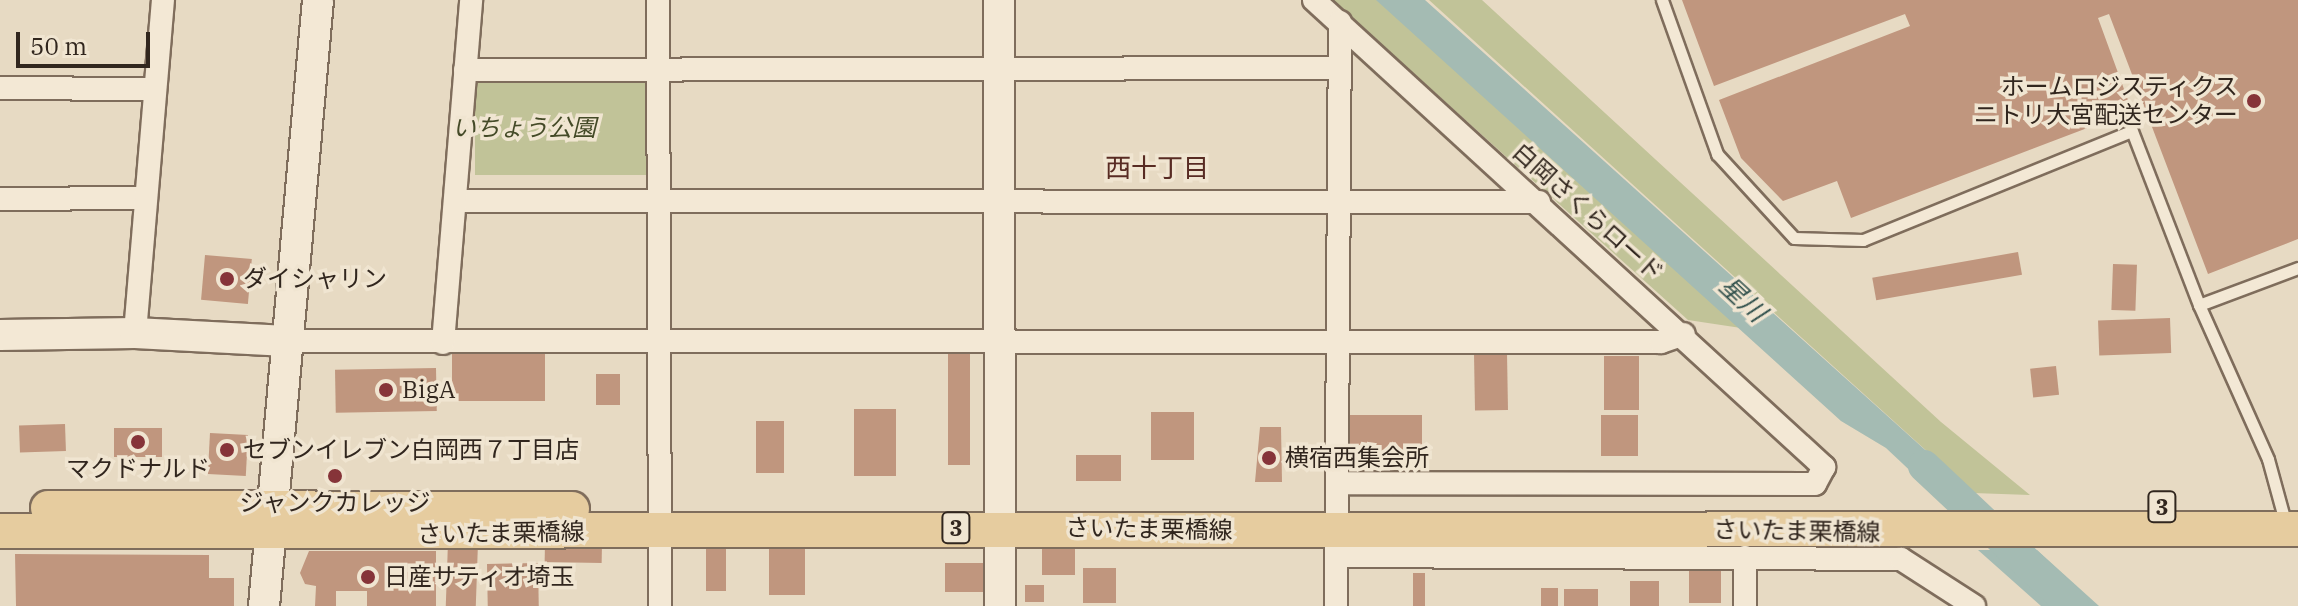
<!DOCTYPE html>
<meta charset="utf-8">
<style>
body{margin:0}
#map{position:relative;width:2298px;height:606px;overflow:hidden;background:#e7dac3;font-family:"IBM Plex Serif","Noto Sans JP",serif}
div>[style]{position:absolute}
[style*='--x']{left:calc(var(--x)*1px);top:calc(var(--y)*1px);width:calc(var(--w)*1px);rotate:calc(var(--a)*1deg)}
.green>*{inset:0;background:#c1c398;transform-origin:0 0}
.water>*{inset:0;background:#a4bbb3}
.river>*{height:32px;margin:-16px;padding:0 16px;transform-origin:16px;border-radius:16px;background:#a4bbb3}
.building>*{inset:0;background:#c0967e;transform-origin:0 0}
.roads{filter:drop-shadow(2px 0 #7f6d5c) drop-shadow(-2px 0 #7f6d5c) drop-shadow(0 2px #7f6d5c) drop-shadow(0 -2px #7f6d5c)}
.lane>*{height:11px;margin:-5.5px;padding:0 5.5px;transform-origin:5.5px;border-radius:5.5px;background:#f3e8d5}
.street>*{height:22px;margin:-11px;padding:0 11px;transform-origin:11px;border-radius:11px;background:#f3e8d5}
.secondary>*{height:30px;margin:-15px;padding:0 15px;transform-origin:15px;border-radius:15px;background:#f3e8d5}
.primary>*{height:34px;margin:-17px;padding:0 17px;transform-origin:17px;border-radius:17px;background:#e6cc9f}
.dots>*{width:22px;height:22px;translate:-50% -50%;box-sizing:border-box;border:4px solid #f0e5d1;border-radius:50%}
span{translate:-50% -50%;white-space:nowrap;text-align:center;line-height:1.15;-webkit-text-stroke:7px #f0e5d1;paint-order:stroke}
.shield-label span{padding:2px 6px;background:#f0e5d1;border:2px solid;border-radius:6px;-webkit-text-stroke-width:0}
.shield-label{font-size:22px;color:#31261e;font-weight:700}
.poi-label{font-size:24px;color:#31261e}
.right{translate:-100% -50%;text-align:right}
.left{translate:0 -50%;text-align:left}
.park-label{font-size:24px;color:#444a27;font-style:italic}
.street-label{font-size:24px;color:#31261e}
.neighbourhood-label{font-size:26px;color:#582b23}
.water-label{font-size:26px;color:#2f4f4b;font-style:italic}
.scale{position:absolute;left:16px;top:32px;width:134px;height:36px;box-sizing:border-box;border:4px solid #31261e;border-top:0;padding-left:10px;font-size:24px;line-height:28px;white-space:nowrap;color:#31261e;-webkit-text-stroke:6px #f0e5d1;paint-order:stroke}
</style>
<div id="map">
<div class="green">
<i style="clip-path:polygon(1332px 0,1381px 0,1741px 328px,1688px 320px)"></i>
<i style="clip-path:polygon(1429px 0,1482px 0,1941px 422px,2030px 495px,1973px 493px)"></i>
<i style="left:475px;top:79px;width:180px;height:96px"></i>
</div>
<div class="water">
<i style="clip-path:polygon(1376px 0,1425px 0,1973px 493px,1937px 496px,1886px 448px,1841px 421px)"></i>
<i style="clip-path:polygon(1978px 550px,2037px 550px,2099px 606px,2041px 606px)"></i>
</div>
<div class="river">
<i style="--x:1924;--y:466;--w:204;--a:43.2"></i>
</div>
<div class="building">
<i style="clip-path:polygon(1682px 0,2298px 0,2298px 239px,2208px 274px,2109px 14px,2098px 18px,2132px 111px,1851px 218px,1837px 181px,1783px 201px,1741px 158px,1719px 100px,1910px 26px,1905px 14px,1714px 86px)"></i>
<i style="left:2018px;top:252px;width:23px;height:148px;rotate:80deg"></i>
<i style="left:205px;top:255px;width:47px;height:45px;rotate:5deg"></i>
<i style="left:2113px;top:264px;width:24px;height:46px;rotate:2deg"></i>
<i style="left:2170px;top:318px;width:35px;height:72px;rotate:88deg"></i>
<i style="left:948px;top:345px;width:22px;height:120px"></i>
<i style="left:1507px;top:353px;width:57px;height:33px;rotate:89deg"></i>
<i style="left:452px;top:354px;width:93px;height:47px"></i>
<i style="left:1604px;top:356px;width:35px;height:54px"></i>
<i style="left:2056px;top:366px;width:29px;height:26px;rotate:84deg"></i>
<i style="left:436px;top:368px;width:43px;height:101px;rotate:89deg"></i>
<i style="left:596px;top:374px;width:24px;height:31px"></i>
<i style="left:854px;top:409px;width:42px;height:67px"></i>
<i style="left:1151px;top:412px;width:43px;height:48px"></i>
<i style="left:1346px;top:415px;width:76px;height:41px"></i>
<i style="left:1601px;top:415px;width:37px;height:41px"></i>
<i style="left:756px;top:421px;width:28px;height:52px"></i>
<i style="left:65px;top:424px;width:27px;height:46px;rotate:88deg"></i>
<i style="clip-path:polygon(1260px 427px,1281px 427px,1282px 482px,1255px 482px)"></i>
<i style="left:114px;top:428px;width:48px;height:29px"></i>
<i style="left:210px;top:433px;width:38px;height:41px;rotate:3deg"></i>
<i style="left:1076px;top:455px;width:45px;height:26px"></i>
<i style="left:1042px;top:535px;width:33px;height:40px"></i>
<i style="left:448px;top:542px;width:30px;height:64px;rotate:2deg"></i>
<i style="left:545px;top:542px;width:57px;height:20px;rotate:1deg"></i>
<i style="left:769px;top:546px;width:36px;height:49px"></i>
<i style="left:706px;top:547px;width:20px;height:44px"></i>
<i style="clip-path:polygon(309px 551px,436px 551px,436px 606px,367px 606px,367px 591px,336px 591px,336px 606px,315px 606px,316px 586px,305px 584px,300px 573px)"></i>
<i style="clip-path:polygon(15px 554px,209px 555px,209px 578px,234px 578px,234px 606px,16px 606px)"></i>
<i style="left:538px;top:563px;width:43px;height:51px;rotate:89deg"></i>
<i style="left:945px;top:563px;width:44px;height:29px"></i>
<i style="left:1689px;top:565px;width:32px;height:38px"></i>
<i style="left:1083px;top:568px;width:33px;height:35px"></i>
<i style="left:1413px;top:573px;width:12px;height:33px"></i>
<i style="left:1630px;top:581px;width:29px;height:25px"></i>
<i style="left:1025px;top:585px;width:19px;height:17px"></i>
<i style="left:1541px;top:588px;width:17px;height:18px"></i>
<i style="left:1564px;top:589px;width:34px;height:17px"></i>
</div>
<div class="roads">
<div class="lane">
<i style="--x:1662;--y:0;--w:164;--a:70.3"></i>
<i style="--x:1717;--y:154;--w:114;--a:47.5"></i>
<i style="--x:1794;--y:238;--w:69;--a:1.7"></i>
<i style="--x:1863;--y:240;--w:290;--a:-22.1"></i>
<i style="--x:2132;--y:131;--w:186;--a:68.9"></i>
<i style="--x:2286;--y:525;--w:68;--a:-105.3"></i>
<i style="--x:2268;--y:459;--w:169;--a:-114.1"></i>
<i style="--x:2199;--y:305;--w:106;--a:-20.5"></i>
</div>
<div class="street">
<i style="--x:658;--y:0;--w:606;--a:89.81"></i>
<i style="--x:1314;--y:0;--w:692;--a:42.48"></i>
<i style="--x:1824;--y:467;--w:19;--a:118"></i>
<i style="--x:1815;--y:484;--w:478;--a:-179.9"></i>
<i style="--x:465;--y:70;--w:875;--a:-0.13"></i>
<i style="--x:0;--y:88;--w:155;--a:0.4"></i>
<i style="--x:0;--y:199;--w:146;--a:-0.4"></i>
<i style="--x:455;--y:201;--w:1084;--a:0.05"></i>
<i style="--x:135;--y:333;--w:334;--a:-85.2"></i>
<i style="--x:287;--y:341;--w:1374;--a:0.04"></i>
<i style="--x:1661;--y:342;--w:24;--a:-19"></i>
<i style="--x:443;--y:343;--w:344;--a:-85.3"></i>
<i style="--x:1337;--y:556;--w:564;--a:0.3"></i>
<i style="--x:1901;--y:559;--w:87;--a:32.8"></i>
<i style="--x:1336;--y:606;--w:584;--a:-89.61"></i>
<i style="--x:1745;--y:606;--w:49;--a:-90"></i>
</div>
<div class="secondary">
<i style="--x:999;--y:0;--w:606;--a:89.91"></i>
<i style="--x:0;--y:335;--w:135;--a:-0.8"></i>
<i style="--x:135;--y:333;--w:152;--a:3"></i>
<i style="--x:264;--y:606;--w:608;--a:-84.91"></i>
</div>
<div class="primary">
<i style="--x:48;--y:508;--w:524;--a:0.11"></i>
<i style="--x:0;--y:531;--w:2298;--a:-0.05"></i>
</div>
</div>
<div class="dots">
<i style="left:2254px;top:101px;background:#863439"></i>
<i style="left:227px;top:279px;background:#863439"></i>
<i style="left:386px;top:390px;background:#863439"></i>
<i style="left:138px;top:442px;background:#863439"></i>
<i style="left:227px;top:450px;background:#863439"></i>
<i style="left:1269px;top:458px;background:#863439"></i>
<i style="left:335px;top:476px;background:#863439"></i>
<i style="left:368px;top:577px;background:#863439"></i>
</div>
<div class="shield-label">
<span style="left:2162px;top:507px">3</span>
<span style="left:956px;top:528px">3</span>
</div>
<div class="poi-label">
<span class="right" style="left:2238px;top:101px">ホームロジスティクス<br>ニトリ大宮配送センター</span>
<span class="left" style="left:243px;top:279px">ダイシャリン</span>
<span class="left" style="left:402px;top:390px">BigA</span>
<span class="left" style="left:243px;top:450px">セブンイレブン白岡西７丁目店</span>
<span class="left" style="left:1285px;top:458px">横宿西集会所</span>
<span style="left:138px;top:469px">マクドナルド</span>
<span style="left:335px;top:503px">ジャンクカレッジ</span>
<span class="left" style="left:384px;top:577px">日産サティオ埼玉</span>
</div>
<div class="park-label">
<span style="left:524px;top:128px">いちょう公園</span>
</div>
<div class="street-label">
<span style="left:1588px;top:212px;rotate:42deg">白岡さくらロード</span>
<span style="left:1149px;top:529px;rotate:1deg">さいたま栗橋線</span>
<span style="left:1797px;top:531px;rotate:1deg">さいたま栗橋線</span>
<span style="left:501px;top:533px;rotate:-1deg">さいたま栗橋線</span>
</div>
<div class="neighbourhood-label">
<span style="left:1157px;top:168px">西十丁目</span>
</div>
<div class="water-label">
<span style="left:1743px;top:299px;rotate:43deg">星川</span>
</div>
<div class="scale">50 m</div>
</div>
